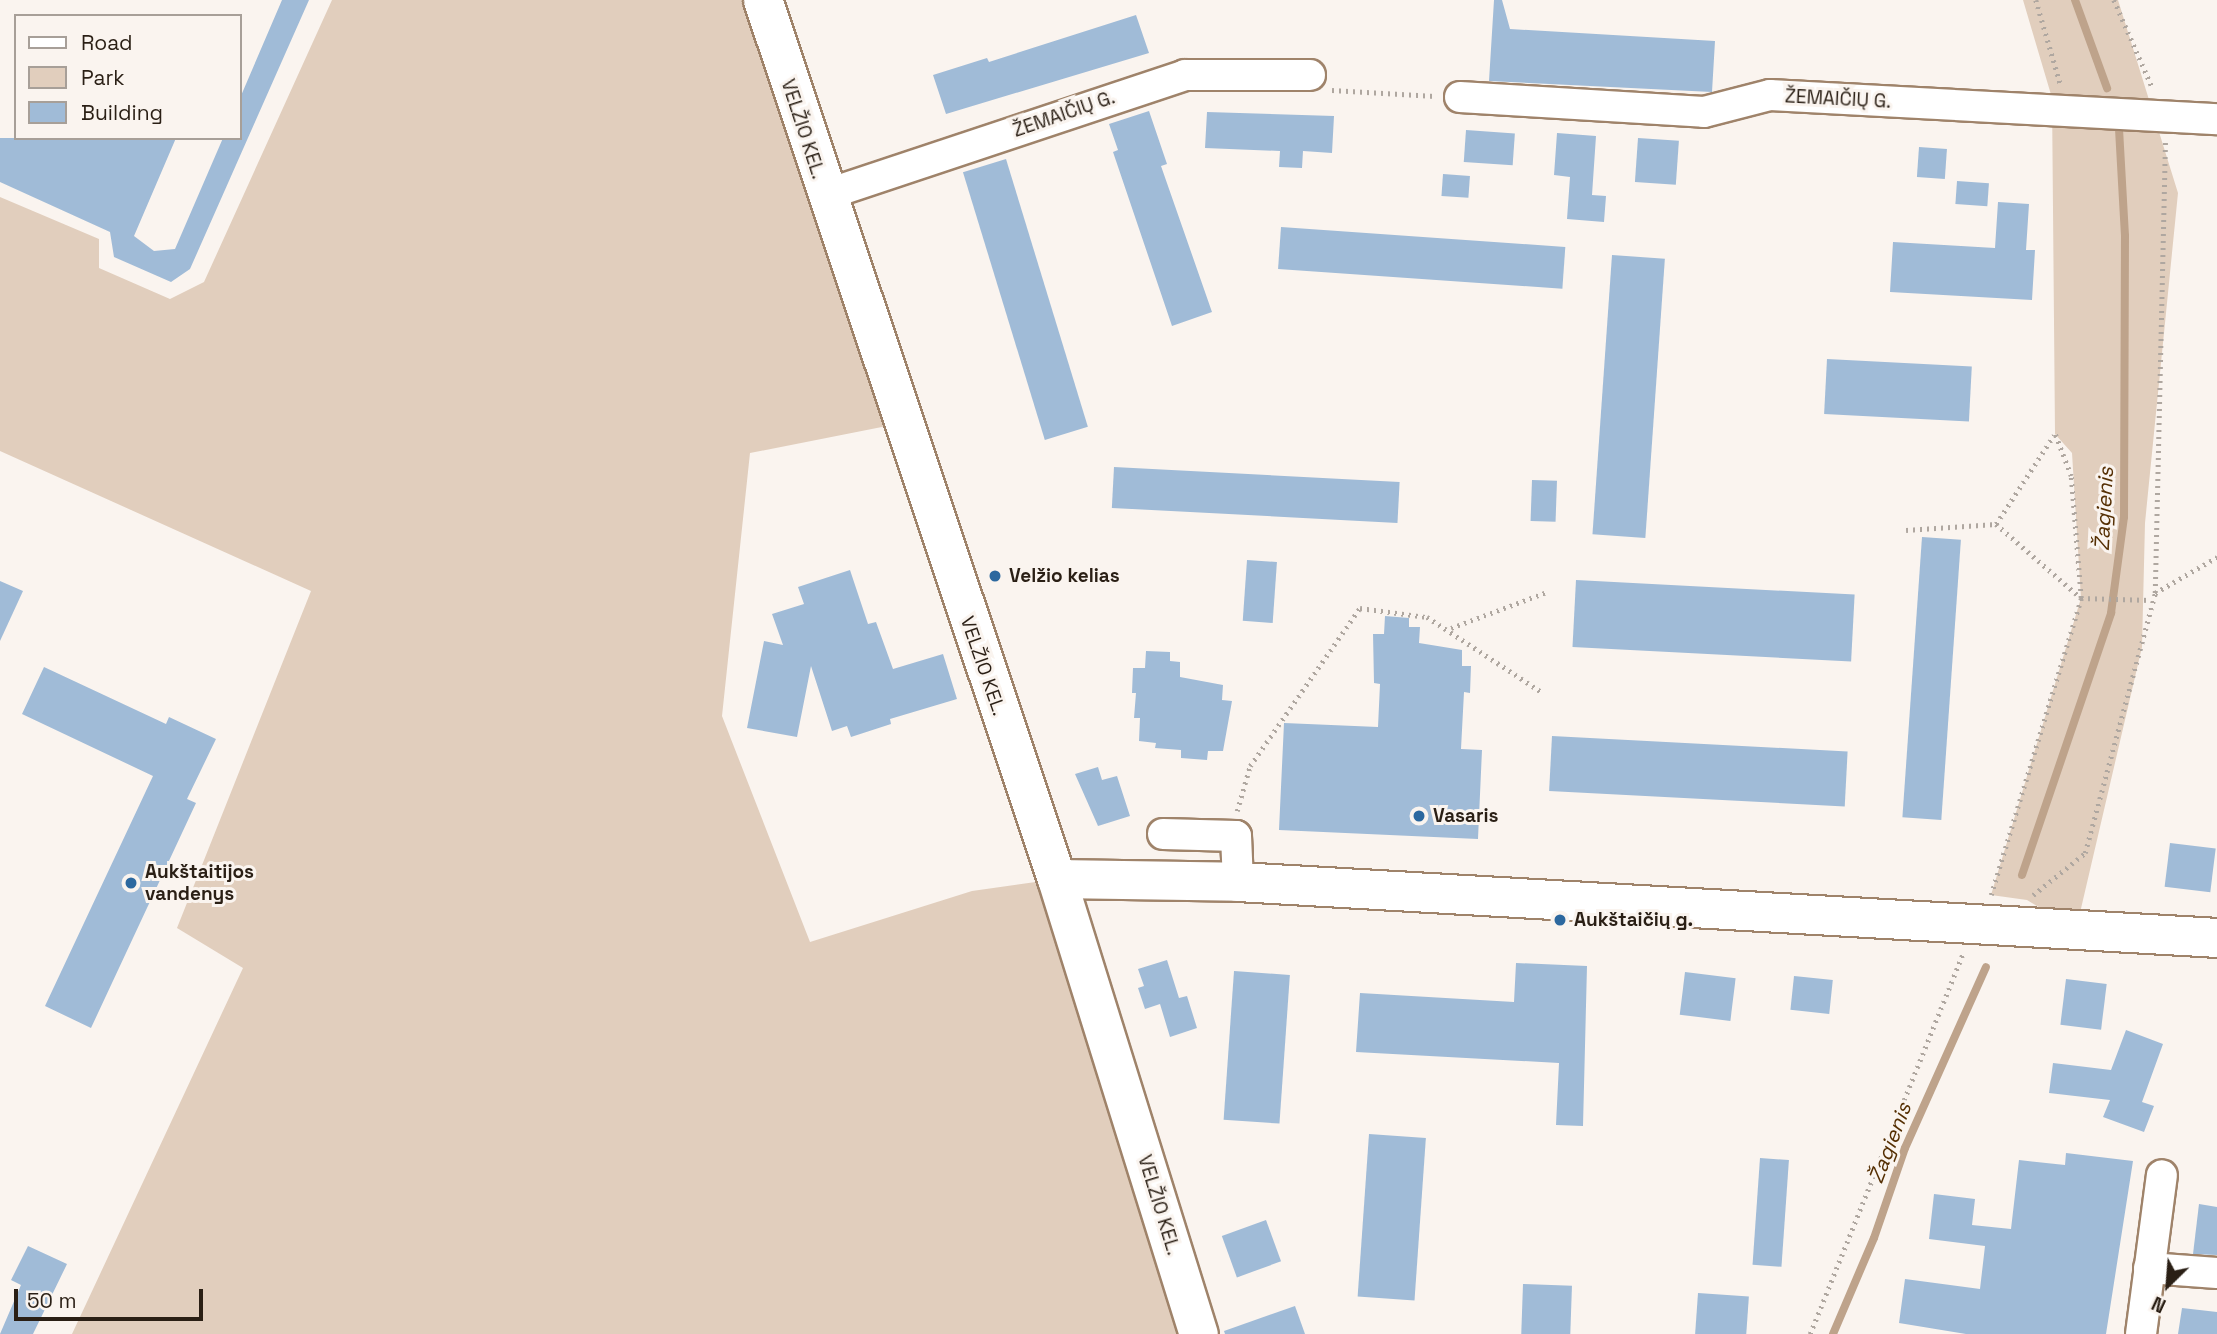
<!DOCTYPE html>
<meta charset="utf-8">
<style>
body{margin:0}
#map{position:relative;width:2217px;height:1334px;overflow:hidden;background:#faf4ef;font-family:"Space Grotesk",sans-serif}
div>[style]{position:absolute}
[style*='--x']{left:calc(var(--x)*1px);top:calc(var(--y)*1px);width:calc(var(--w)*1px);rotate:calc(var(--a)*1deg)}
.green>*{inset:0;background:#e1cebd}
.stream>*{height:8px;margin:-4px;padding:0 4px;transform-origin:4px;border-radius:4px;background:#bea38b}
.building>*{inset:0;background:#a0bbd7;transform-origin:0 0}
.path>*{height:4.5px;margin-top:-2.25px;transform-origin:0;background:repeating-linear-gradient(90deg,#afa7a0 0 2px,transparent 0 7px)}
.roads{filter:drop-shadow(2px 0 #9f836a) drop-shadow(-2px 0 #9f836a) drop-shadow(0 2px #9f836a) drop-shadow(0 -2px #9f836a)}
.minor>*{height:30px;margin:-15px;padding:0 15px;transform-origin:15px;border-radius:15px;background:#fff}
.major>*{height:38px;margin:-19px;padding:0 19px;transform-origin:19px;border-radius:19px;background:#fff}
.dots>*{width:19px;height:19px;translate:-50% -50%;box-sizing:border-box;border:4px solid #faf4ef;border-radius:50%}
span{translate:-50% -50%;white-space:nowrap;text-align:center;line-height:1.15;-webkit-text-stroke:6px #faf4ef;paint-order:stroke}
.street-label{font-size:19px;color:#2a1f15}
.poi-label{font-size:19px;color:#2a1f15;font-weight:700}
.left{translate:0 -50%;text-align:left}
.water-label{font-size:21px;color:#552f03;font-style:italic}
.legend{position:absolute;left:14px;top:14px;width:228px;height:126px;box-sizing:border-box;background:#faf4ef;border:2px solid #a79f98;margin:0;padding:9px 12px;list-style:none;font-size:21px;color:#2a1f15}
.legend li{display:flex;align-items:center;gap:14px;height:35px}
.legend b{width:35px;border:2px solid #a79f98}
.north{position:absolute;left:2133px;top:1250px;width:70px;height:70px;-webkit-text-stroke:5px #faf4ef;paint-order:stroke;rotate:205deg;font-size:19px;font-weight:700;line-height:28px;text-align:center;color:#2a1f15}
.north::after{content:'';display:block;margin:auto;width:24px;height:32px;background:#2a1f15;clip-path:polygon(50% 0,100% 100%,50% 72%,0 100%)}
.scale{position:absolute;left:14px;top:1289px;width:189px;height:32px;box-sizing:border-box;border:4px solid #2a1f15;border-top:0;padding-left:9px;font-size:21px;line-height:24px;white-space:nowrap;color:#2a1f15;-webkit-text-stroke:5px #faf4ef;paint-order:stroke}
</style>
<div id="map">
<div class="green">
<i style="clip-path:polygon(332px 0,765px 0,902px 423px,750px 453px,722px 716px,810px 942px,972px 891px,1057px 879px,1187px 1334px,72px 1334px,243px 968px,177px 928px,311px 591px,0 451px,0 197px,99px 239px,99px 268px,170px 299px,204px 282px)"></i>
<i style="clip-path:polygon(2023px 0,2118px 0,2178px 193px,2145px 523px,2142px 647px,2076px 930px,2027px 900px,1991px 895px,2081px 598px,2072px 453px,2055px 434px,2052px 98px)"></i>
</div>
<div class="stream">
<i style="--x:2075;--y:0;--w:94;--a:70"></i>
<i style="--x:2022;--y:875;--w:277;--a:-71.2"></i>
<i style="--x:2111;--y:613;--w:97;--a:-82.3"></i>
<i style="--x:2124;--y:517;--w:281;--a:-89.8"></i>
<i style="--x:2125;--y:236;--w:107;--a:-93.2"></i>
<i style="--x:1833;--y:1334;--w:104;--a:-66.9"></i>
<i style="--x:1874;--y:1238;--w:95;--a:-71"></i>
<i style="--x:1905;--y:1148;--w:198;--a:-65.9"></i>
</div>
<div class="building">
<i style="clip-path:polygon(282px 0,309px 0,190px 269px,171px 282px,114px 257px,110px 232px,0 182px,0 138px,176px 138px,134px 236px,154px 251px,175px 249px,223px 138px,240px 138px,240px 98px)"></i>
<i style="clip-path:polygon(1494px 0,1502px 0,1510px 29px,1715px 41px,1712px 92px,1489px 81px)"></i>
<i style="clip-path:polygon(1136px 15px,1149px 53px,946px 114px,933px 75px,987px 58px,989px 62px)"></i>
<i style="clip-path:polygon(1149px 111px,1167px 164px,1161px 166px,1212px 312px,1172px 326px,1113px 152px,1118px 150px,1109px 124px)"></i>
<i style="clip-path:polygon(1207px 112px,1334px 116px,1332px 153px,1303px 151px,1302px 168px,1279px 167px,1280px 151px,1205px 148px)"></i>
<i style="left:1466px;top:130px;width:49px;height:32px;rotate:4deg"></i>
<i style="clip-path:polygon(1557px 133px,1596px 136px,1592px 195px,1606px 196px,1604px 222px,1567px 219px,1570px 177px,1554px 175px)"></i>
<i style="left:1638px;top:138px;width:41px;height:44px;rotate:4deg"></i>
<i style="left:1919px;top:147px;width:28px;height:30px;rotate:4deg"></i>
<i style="left:1006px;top:159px;width:280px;height:45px;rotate:73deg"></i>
<i style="left:1443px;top:174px;width:27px;height:22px;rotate:4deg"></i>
<i style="left:1957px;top:181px;width:32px;height:23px;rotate:4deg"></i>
<i style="clip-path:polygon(1998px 202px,2029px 204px,2026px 250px,2035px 250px,2032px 300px,1890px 292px,1893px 242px,1995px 248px)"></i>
<i style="left:1281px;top:227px;width:285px;height:42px;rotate:4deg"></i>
<i style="left:1612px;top:255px;width:53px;height:280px;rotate:4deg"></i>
<i style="left:1827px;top:359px;width:145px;height:55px;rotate:3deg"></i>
<i style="left:1114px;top:467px;width:286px;height:41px;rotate:3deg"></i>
<i style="left:1532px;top:480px;width:25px;height:41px;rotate:2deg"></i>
<i style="left:1922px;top:537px;width:39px;height:281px;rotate:4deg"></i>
<i style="left:1247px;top:560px;width:30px;height:61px;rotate:4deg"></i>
<i style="clip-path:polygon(850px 570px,868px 624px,876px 622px,893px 669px,943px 654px,957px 699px,890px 719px,891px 724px,851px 737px,847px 726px,832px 731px,811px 666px,797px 737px,747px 728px,764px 641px,783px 645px,772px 614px,804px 604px,798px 587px)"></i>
<i style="left:1576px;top:580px;width:279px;height:67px;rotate:3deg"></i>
<i style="clip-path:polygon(0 581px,23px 591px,0 641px)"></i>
<i style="clip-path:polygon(1385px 616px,1409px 618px,1409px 627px,1420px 627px,1419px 643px,1462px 650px,1462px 666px,1471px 666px,1470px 693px,1464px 692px,1461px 749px,1482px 750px,1478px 839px,1279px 830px,1284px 723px,1378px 727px,1380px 684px,1374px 683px,1373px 634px,1384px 634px)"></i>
<i style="clip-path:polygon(1146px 651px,1170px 652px,1170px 661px,1180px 662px,1180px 677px,1223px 685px,1222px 700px,1232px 701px,1223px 751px,1208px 751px,1207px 760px,1181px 758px,1181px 750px,1155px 748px,1156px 743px,1139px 741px,1140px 718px,1134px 718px,1136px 693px,1132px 693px,1133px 668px,1145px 668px)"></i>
<i style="clip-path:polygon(44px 667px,166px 724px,169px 717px,216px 739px,187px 799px,196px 803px,91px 1028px,45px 1006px,153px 776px,22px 714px)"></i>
<i style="left:1552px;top:736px;width:296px;height:55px;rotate:3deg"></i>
<i style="clip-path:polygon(1098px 767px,1102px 780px,1117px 776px,1130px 816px,1098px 826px,1075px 774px)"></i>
<i style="left:2170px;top:843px;width:46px;height:44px;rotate:7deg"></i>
<i style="clip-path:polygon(1167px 960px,1179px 998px,1187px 996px,1197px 1028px,1170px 1037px,1160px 1004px,1145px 1009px,1138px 988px,1144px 986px,1138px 969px)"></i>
<i style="clip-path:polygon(1516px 963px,1587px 966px,1583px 1126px,1556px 1125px,1559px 1063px,1356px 1052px,1360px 993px,1514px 1002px)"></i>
<i style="left:1234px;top:971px;width:56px;height:149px;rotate:4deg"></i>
<i style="left:1685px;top:972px;width:51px;height:43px;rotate:7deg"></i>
<i style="left:1794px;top:976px;width:39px;height:34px;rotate:6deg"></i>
<i style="left:2066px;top:979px;width:41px;height:46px;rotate:7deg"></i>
<i style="clip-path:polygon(2126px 1030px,2163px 1044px,2142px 1102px,2154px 1106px,2144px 1132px,2103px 1117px,2110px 1100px,2049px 1093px,2053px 1063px,2111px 1070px)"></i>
<i style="left:1369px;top:1134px;width:57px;height:163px;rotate:4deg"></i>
<i style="clip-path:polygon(2066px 1153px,2133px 1161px,2106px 1334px,1966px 1334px,1899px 1323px,1905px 1279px,1980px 1289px,1985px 1246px,1929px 1239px,1934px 1194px,1975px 1199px,1972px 1225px,2011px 1229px,2019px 1160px,2065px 1165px)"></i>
<i style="left:1760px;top:1158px;width:29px;height:107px;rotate:4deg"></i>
<i style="clip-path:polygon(2199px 1204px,2217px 1207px,2217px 1255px,2193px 1254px)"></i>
<i style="left:1266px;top:1220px;width:44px;height:47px;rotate:70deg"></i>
<i style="clip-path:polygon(28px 1246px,67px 1264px,33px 1334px,0 1334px,21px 1285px,11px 1280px)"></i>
<i style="left:1523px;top:1284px;width:49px;height:50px;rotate:2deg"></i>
<i style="left:1698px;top:1293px;width:51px;height:41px;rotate:4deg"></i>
<i style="clip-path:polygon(1295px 1306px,1305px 1334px,1225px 1334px,1224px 1331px)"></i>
<i style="clip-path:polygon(2182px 1308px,2217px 1312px,2217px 1334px,2178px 1334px)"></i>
</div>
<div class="path">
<i style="--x:2036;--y:0;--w:90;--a:73.8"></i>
<i style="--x:2114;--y:0;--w:97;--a:66.3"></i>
<i style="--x:1332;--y:90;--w:103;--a:3.3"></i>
<i style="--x:1996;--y:524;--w:106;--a:-56.9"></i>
<i style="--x:1906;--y:530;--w:90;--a:-3.8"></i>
<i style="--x:1996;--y:524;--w:113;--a:41"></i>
<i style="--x:2081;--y:598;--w:70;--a:1.6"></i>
<i style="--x:2155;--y:593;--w:72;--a:-30.1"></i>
<i style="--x:1451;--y:628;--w:103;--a:-20.6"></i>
<i style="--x:1237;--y:811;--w:47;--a:-73.9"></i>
<i style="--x:1250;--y:766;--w:193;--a:-55.2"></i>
<i style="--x:1360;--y:608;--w:68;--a:7.7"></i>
<i style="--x:1427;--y:617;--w:139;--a:33.2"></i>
<i style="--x:1991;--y:895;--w:310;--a:-73.1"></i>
<i style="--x:2081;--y:598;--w:122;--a:-94.7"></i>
<i style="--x:2071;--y:476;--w:45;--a:-110.9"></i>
<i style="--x:2033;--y:895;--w:67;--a:-38.9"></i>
<i style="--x:2085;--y:853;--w:269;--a:-74.9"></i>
<i style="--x:2155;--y:593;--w:453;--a:-88.7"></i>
<i style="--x:1810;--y:1334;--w:410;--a:-68.1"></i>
</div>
<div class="roads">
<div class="minor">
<i style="--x:1460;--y:97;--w:244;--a:3.5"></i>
<i style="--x:1704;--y:112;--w:68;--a:-14.4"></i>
<i style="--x:1770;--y:95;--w:448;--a:3.1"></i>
<i style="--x:825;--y:195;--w:379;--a:-18.4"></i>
<i style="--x:1185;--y:75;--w:125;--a:0"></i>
<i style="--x:1163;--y:834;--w:73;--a:1.6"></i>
<i style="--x:1236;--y:836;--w:46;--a:87.5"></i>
<i style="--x:2149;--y:1268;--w:68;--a:4.2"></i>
<i style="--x:2141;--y:1334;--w:160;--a:-82.5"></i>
</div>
<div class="major">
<i style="--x:763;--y:0;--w:927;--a:71.51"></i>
<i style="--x:1057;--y:879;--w:477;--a:72.7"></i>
<i style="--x:1057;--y:879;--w:181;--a:0.9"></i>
<i style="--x:1238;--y:882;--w:981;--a:3.27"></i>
</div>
</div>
<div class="dots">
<i style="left:995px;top:576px;background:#2c689f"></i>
<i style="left:1419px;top:816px;background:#2c689f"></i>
<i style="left:131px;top:883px;background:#2c689f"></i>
<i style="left:1560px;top:920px;background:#2c689f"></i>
</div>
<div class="street-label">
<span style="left:1838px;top:99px;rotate:3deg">ŽEMAIČIŲ G.</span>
<span style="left:1064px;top:114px;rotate:-19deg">ŽEMAIČIŲ G.</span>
<span style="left:803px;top:129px;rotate:72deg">VELŽIO KEL.</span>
<span style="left:983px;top:666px;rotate:71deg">VELŽIO KEL.</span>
<span style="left:1159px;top:1205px;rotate:73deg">VELŽIO KEL.</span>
</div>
<div class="poi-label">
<span class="left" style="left:1009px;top:576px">Velžio kelias</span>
<span class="left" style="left:1433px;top:816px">Vasaris</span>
<span class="left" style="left:145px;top:883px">Aukštaitijos<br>vandenys</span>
<span class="left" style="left:1574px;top:920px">Aukštaičių g.</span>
</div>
<div class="water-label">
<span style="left:2104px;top:509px;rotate:-87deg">Žagienis</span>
<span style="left:1890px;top:1143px;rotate:-69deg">Žagienis</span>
</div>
<ul class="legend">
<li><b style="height:9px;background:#fff"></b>Road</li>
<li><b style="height:19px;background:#e1cebd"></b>Park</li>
<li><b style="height:19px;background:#a0bbd7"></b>Building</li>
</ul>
<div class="north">N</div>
<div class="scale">50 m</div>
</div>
